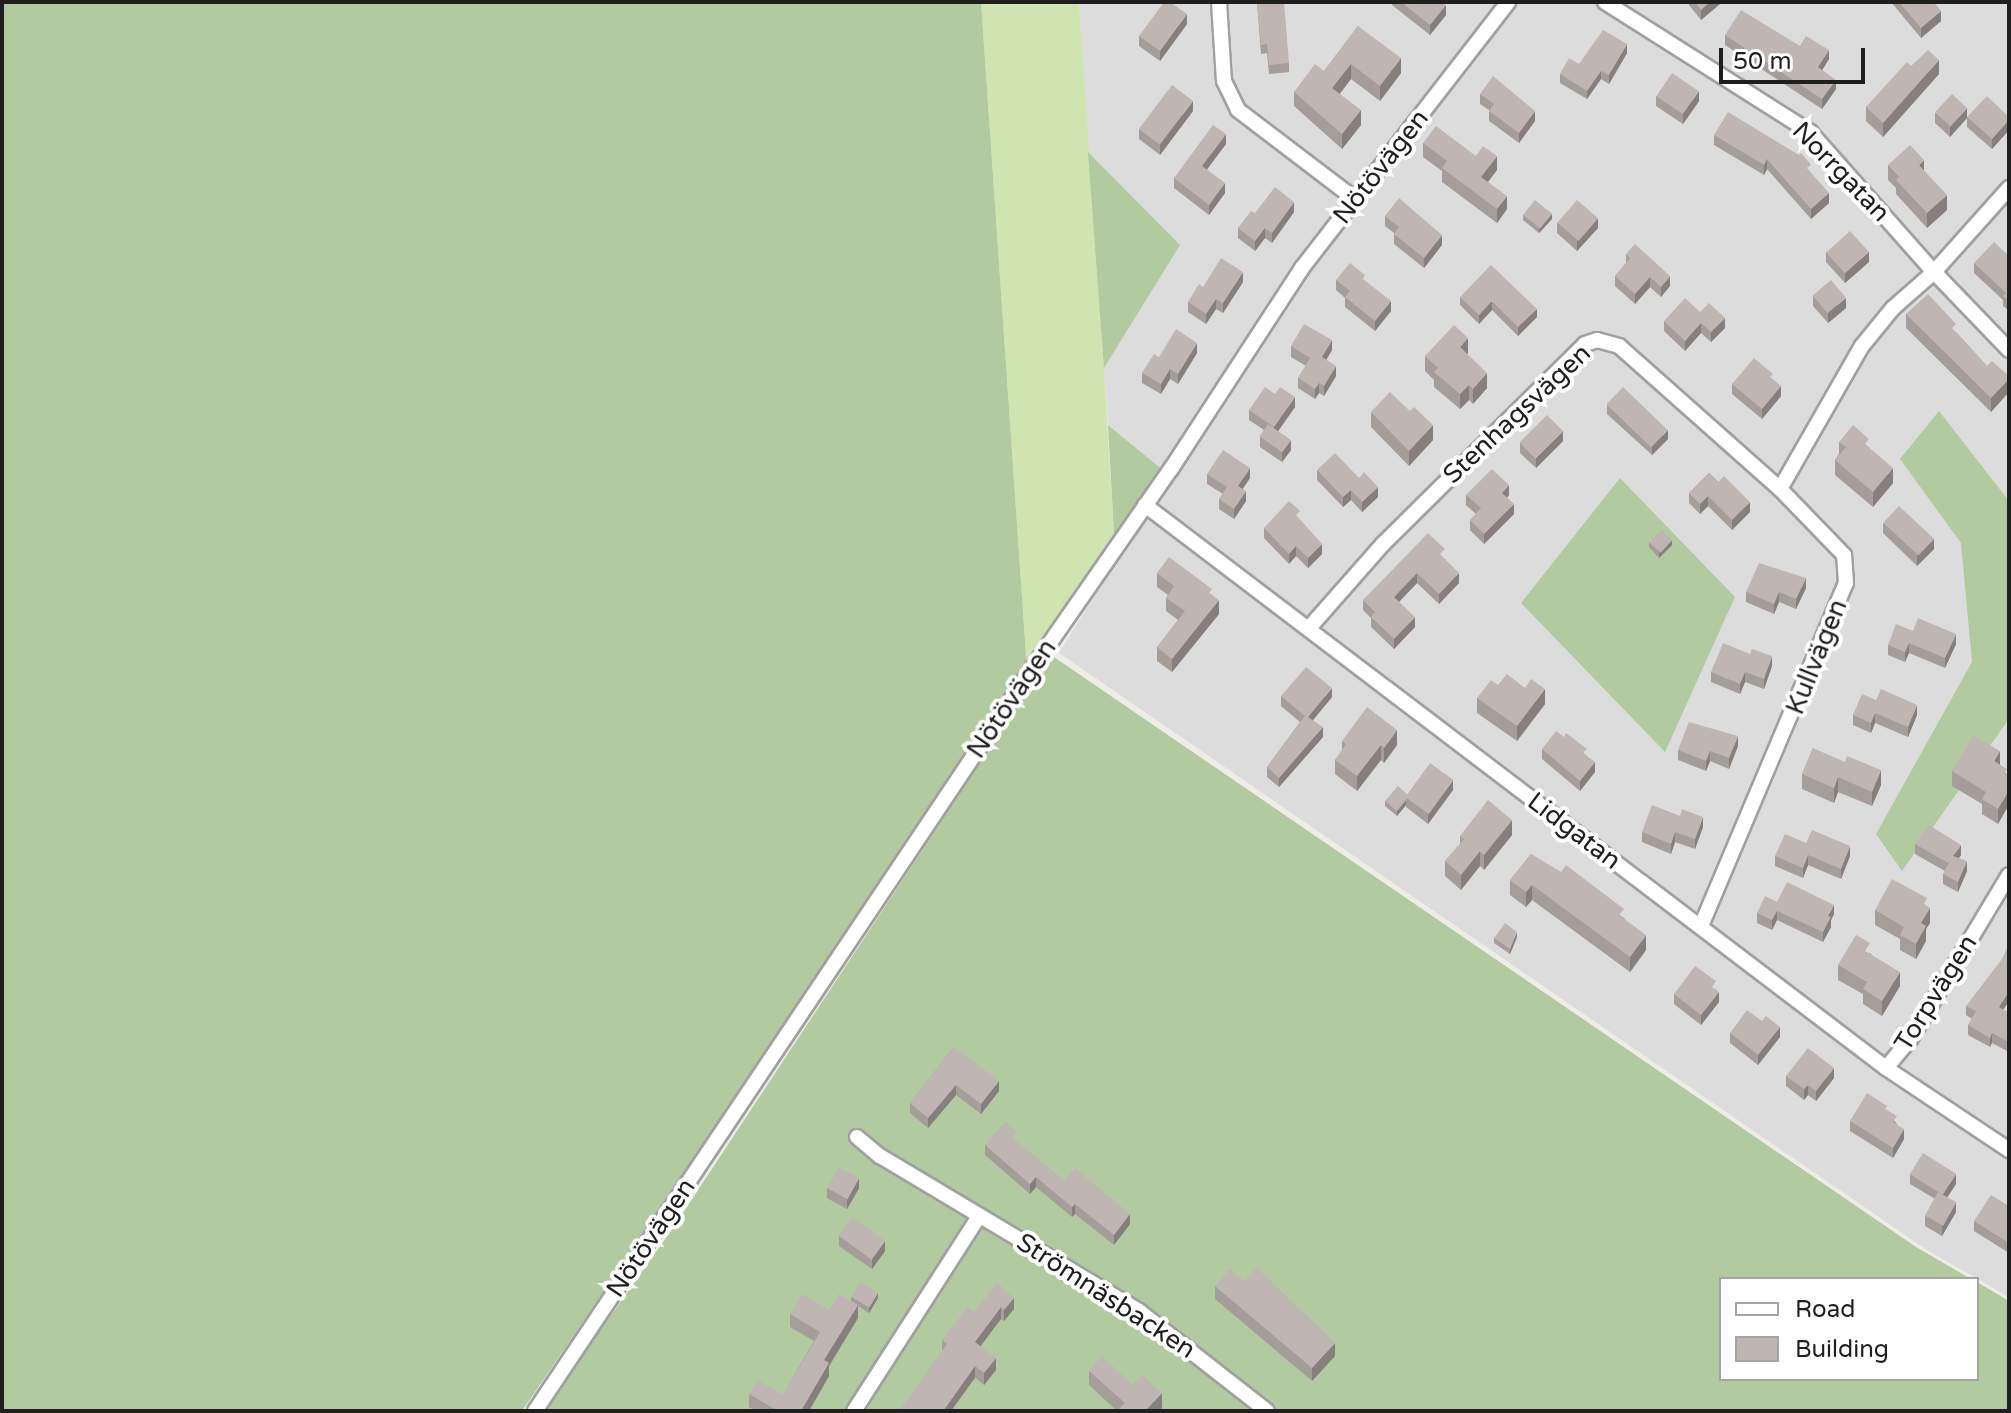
<!DOCTYPE html>
<meta charset="utf-8">
<style>
body{margin:0}
#map{position:relative;width:2011px;height:1413px;overflow:hidden;background:#efebe6;font-family:"Varela Round",sans-serif}
div>[style]{position:absolute}
[style*='--x']{left:calc(var(--x)*1px);top:calc(var(--y)*1px);width:calc(var(--w)*1px);rotate:calc(var(--a)*1deg)}
.residential>*{inset:0;background:#dddcdc}
.grass>*{inset:0;background:#d0e4b1}
.forest>*{inset:0;background:#b1ca9f}
.roads{filter:drop-shadow(2px 0 #a0a0a0) drop-shadow(-2px 0 #a0a0a0) drop-shadow(0 2px #a0a0a0) drop-shadow(0 -2px #a0a0a0)}
.street>*{height:14px;margin:-7px;padding:0 7px;transform-origin:7px;border-radius:7px;background:#fff}
.wall>*{inset:0;background:#a49d9a}
.shaded-wall>*{inset:0;background:#867f7d}
.building>*{inset:0;background:#bfb6b3;transform-origin:0 0}
span{translate:-50% -50%;white-space:nowrap;text-align:center;line-height:1.15;-webkit-text-stroke:8px #fff;paint-order:stroke}
.street-label{font-size:26px;color:#1f1f1f}
.frame{position:absolute;inset:0;border:4px solid #1f1f1f;pointer-events:none}
.legend{position:absolute;left:1719px;top:1277px;width:260px;height:104px;box-sizing:border-box;background:#fff;border:2px solid #a5a5a5;margin:0;padding:10px 14px;list-style:none;font-size:24px;color:#1f1f1f}
.legend li{display:flex;align-items:center;gap:16px;height:40px}
.legend b{width:40px;border:2px solid #a5a5a5}
.scale{position:absolute;left:1719px;top:48px;width:146px;height:36px;box-sizing:border-box;border:4px solid #1f1f1f;border-top:0;padding-left:10px;font-size:24px;line-height:28px;white-space:nowrap;color:#1f1f1f;-webkit-text-stroke:6px #fff;paint-order:stroke}
</style>
<div id="map">
<div class="residential">
<i style="clip-path:polygon(1079px 2px,2009px 2px,2009px 1297px,1924px 1248px,1059px 653px,1169px 476px,1108px 425px,1104px 368px,1179px 245px,1088px 152px)"></i>
</div>
<div class="grass">
<i style="clip-path:polygon(981px 2px,1079px 2px,1104px 368px,1115px 551px,1027px 670px)"></i>
</div>
<div class="forest">
<i style="clip-path:polygon(2px 2px,981px 2px,1027px 670px,522px 1411px,2px 1411px)"></i>
<i style="clip-path:polygon(1088px 152px,1180px 245px,1104px 368px)"></i>
<i style="clip-path:polygon(1939px 411px,2009px 501px,2009px 719px,1902px 871px,1876px 834px,1972px 662px,1961px 543px,1900px 459px)"></i>
<i style="clip-path:polygon(1108px 425px,1170px 476px,1115px 551px)"></i>
<i style="clip-path:polygon(1620px 478px,1735px 597px,1665px 752px,1521px 603px)"></i>
<i style="clip-path:polygon(1051px 655px,1916px 1247px,1971px 1279px,1721px 1279px,1721px 1379px,1977px 1379px,1977px 1282px,2009px 1301px,2009px 1411px,543px 1411px,671px 1231px)"></i>
</div>
<div class="roads">
<div class="street">
<i style="--x:1219;--y:2;--w:79;--a:86.4"></i>
<i style="--x:1224;--y:81;--w:32;--a:64"></i>
<i style="--x:1238;--y:110;--w:148;--a:37.3"></i>
<i style="--x:1605;--y:2;--w:243;--a:32.4"></i>
<i style="--x:1810;--y:132;--w:187;--a:48.5"></i>
<i style="--x:1934;--y:272;--w:108;--a:46.1"></i>
<i style="--x:1145;--y:505;--w:931;--a:37.23"></i>
<i style="--x:1886;--y:1068;--w:148;--a:33.7"></i>
<i style="--x:1309;--y:628;--w:112;--a:-48.6"></i>
<i style="--x:1383;--y:544;--w:284;--a:-44.7"></i>
<i style="--x:1585;--y:344;--w:13;--a:-18"></i>
<i style="--x:1597;--y:340;--w:23;--a:15"></i>
<i style="--x:1619;--y:346;--w:215;--a:41.6"></i>
<i style="--x:1701;--y:926;--w:372;--a:-67.1"></i>
<i style="--x:1846;--y:583;--w:28;--a:-94"></i>
<i style="--x:1844;--y:555;--w:92;--a:-134.1"></i>
<i style="--x:1780;--y:489;--w:165;--a:-60.2"></i>
<i style="--x:1862;--y:346;--w:49;--a:-50.8"></i>
<i style="--x:1893;--y:308;--w:55;--a:-41.3"></i>
<i style="--x:1934;--y:272;--w:113;--a:-48.2"></i>
<i style="--x:1886;--y:1068;--w:39;--a:-50"></i>
<i style="--x:1911;--y:1038;--w:190;--a:-59"></i>
<i style="--x:857;--y:1137;--w:30;--a:40"></i>
<i style="--x:880;--y:1156;--w:302;--a:30.9"></i>
<i style="--x:1139;--y:1311;--w:162;--a:38"></i>
<i style="--x:535;--y:1411;--w:888;--a:-56.2"></i>
<i style="--x:1029;--y:673;--w:249;--a:-55.2"></i>
<i style="--x:1171;--y:469;--w:240;--a:-56.9"></i>
<i style="--x:1302;--y:268;--w:336;--a:-52.2"></i>
<i style="--x:854;--y:1411;--w:232;--a:-57.3"></i>
</div>
</div>
<div class="wall">
<i style="clip-path:polygon(1257px 2px,1289px 63px,1289px 72px,1269px 74px,1267px 53px,1261px 54px)"></i>
<i style="clip-path:polygon(1392px 2px,1443px 2px,1446px 15px,1430px 35px,1392px 5px)"></i>
<i style="clip-path:polygon(1689px 2px,1720px 2px,1720px 4px,1701px 20px,1689px 5px)"></i>
<i style="clip-path:polygon(1891px 2px,1934px 2px,1941px 21px,1921px 38px)"></i>
<i style="clip-path:polygon(1187px 24px,1160px 61px,1139px 46px,1139px 36px)"></i>
<i style="clip-path:polygon(1358px 26px,1401px 73px,1380px 101px,1351px 79px,1340px 94px,1361px 125px,1342px 149px,1294px 106px,1294px 92px,1324px 71px)"></i>
<i style="clip-path:polygon(1725px 35px,1800px 46px,1829px 59px,1822px 70px,1836px 89px,1822px 109px,1725px 45px)"></i>
<i style="clip-path:polygon(1627px 53px,1609px 84px,1601px 79px,1587px 99px,1560px 83px,1560px 74px,1579px 64px)"></i>
<i style="clip-path:polygon(1911px 66px,1939px 74px,1883px 137px,1866px 121px,1866px 107px)"></i>
<i style="clip-path:polygon(1480px 94px,1535px 121px,1519px 143px,1489px 121px,1489px 110px,1480px 104px)"></i>
<i style="clip-path:polygon(1656px 96px,1699px 101px,1683px 124px,1656px 106px)"></i>
<i style="clip-path:polygon(1193px 111px,1160px 155px,1139px 139px,1139px 129px)"></i>
<i style="clip-path:polygon(1935px 113px,1967px 118px,1950px 137px,1935px 123px)"></i>
<i style="clip-path:polygon(1967px 117px,2009px 117px,2009px 130px,1992px 149px,1967px 127px)"></i>
<i style="clip-path:polygon(1714px 135px,1811px 173px,1829px 203px,1811px 219px,1767px 169px,1764px 175px,1714px 145px)"></i>
<i style="clip-path:polygon(1423px 143px,1476px 156px,1497px 170px,1488px 182px,1507px 209px,1497px 223px,1442px 182px,1442px 171px,1423px 157px)"></i>
<i style="clip-path:polygon(1226px 144px,1207px 169px,1225px 193px,1209px 215px,1174px 188px,1174px 178px)"></i>
<i style="clip-path:polygon(1888px 165px,1924px 171px,1947px 210px,1927px 228px,1896px 194px,1896px 188px,1888px 180px)"></i>
<i style="clip-path:polygon(1294px 212px,1272px 243px,1265px 238px,1255px 251px,1238px 238px,1238px 228px,1255px 213px)"></i>
<i style="clip-path:polygon(1523px 215px,1552px 219px,1539px 233px,1523px 220px)"></i>
<i style="clip-path:polygon(1385px 216px,1442px 245px,1424px 268px,1394px 244px,1394px 233px,1385px 226px)"></i>
<i style="clip-path:polygon(1557px 223px,1598px 228px,1577px 251px,1557px 233px)"></i>
<i style="clip-path:polygon(1826px 252px,1869px 262px,1845px 283px,1826px 262px)"></i>
<i style="clip-path:polygon(1626px 254px,1670px 286px,1661px 297px,1650px 287px,1635px 304px,1615px 286px,1615px 276px,1626px 263px)"></i>
<i style="clip-path:polygon(2009px 256px,2009px 311px,2003px 306px,2003px 300px,1974px 273px,1974px 263px)"></i>
<i style="clip-path:polygon(1336px 280px,1365px 281px,1391px 311px,1375px 331px,1345px 307px,1345px 298px,1336px 290px)"></i>
<i style="clip-path:polygon(1243px 282px,1223px 313px,1216px 309px,1206px 324px,1188px 312px,1188px 302px)"></i>
<i style="clip-path:polygon(1813px 296px,1846px 308px,1828px 323px,1813px 306px)"></i>
<i style="clip-path:polygon(1460px 297px,1537px 309px,1537px 317px,1518px 336px,1492px 310px,1479px 324px,1460px 305px)"></i>
<i style="clip-path:polygon(1700px 312px,1725px 328px,1711px 342px,1701px 333px,1685px 351px,1664px 331px,1664px 321px)"></i>
<i style="clip-path:polygon(1906px 314px,1956px 332px,1987px 366px,2009px 376px,2009px 392px,1991px 412px,1906px 328px)"></i>
<i style="clip-path:polygon(1291px 346px,1332px 350px,1326px 360px,1336px 376px,1324px 396px,1319px 393px,1315px 399px,1298px 388px,1298px 378px,1306px 366px,1291px 357px)"></i>
<i style="clip-path:polygon(1197px 353px,1178px 384px,1170px 379px,1161px 394px,1142px 383px,1142px 373px,1159px 357px)"></i>
<i style="clip-path:polygon(1468px 353px,1467px 354px,1487px 388px,1473px 404px,1469px 400px,1460px 409px,1434px 387px,1434px 380px,1425px 371px,1425px 356px)"></i>
<i style="clip-path:polygon(1773px 379px,1781px 396px,1762px 419px,1732px 394px,1732px 384px)"></i>
<i style="clip-path:polygon(1607px 405px,1668px 439px,1652px 455px,1607px 414px)"></i>
<i style="clip-path:polygon(1295px 407px,1278px 431px,1291px 450px,1282px 462px,1260px 447px,1260px 437px,1264px 430px,1249px 420px,1249px 410px)"></i>
<i style="clip-path:polygon(1371px 412px,1433px 440px,1409px 466px,1371px 427px)"></i>
<i style="clip-path:polygon(1563px 441px,1536px 468px,1520px 453px,1520px 443px)"></i>
<i style="clip-path:polygon(1839px 442px,1869px 447px,1893px 483px,1873px 507px,1835px 475px,1835px 460px,1839px 454px)"></i>
<i style="clip-path:polygon(1317px 470px,1378px 497px,1362px 512px,1351px 500px,1343px 507px,1317px 480px)"></i>
<i style="clip-path:polygon(1709px 473px,1750px 512px,1732px 530px,1708px 506px,1700px 514px,1689px 503px,1689px 493px)"></i>
<i style="clip-path:polygon(1207px 474px,1250px 478px,1242px 489px,1246px 501px,1234px 519px,1219px 509px,1219px 499px,1223px 494px,1207px 484px)"></i>
<i style="clip-path:polygon(1466px 495px,1509px 495px,1507px 498px,1514px 514px,1484px 544px,1470px 530px,1470px 520px,1476px 514px,1466px 505px)"></i>
<i style="clip-path:polygon(1300px 520px,1322px 554px,1308px 568px,1296px 556px,1289px 564px,1264px 538px,1264px 528px)"></i>
<i style="clip-path:polygon(1883px 523px,1934px 549px,1917px 566px,1883px 533px)"></i>
<i style="clip-path:polygon(1649px 542px,1672px 545px,1659px 558px,1649px 547px)"></i>
<i style="clip-path:polygon(1445px 559px,1459px 583px,1439px 604px,1417px 583px,1399px 602px,1415px 627px,1394px 649px,1371px 627px,1371px 618px,1363px 610px,1363px 600px)"></i>
<i style="clip-path:polygon(1157px 573px,1212px 595px,1219px 614px,1172px 672px,1157px 661px,1157px 647px,1178px 620px,1166px 611px,1166px 598px,1168px 595px,1157px 587px)"></i>
<i style="clip-path:polygon(1806px 588px,1796px 609px,1779px 602px,1774px 614px,1746px 602px,1746px 592px)"></i>
<i style="clip-path:polygon(1913px 631px,1956px 644px,1945px 668px,1909px 653px,1905px 662px,1888px 655px,1888px 645px)"></i>
<i style="clip-path:polygon(1772px 666px,1764px 689px,1745px 682px,1740px 694px,1711px 682px,1711px 672px)"></i>
<i style="clip-path:polygon(1498px 685px,1545px 704px,1517px 741px,1477px 713px,1477px 698px)"></i>
<i style="clip-path:polygon(1281px 696px,1332px 697px,1313px 720px,1323px 737px,1279px 787px,1267px 777px,1267px 767px,1300px 722px,1281px 706px)"></i>
<i style="clip-path:polygon(1876px 700px,1917px 715px,1908px 737px,1875px 723px,1871px 733px,1853px 725px,1853px 715px)"></i>
<i style="clip-path:polygon(1564px 737px,1587px 756px,1595px 772px,1580px 791px,1542px 759px,1542px 749px)"></i>
<i style="clip-path:polygon(1342px 741px,1397px 745px,1384px 763px,1381px 760px,1357px 791px,1335px 774px,1335px 760px,1342px 751px)"></i>
<i style="clip-path:polygon(1738px 746px,1729px 769px,1710px 761px,1706px 771px,1678px 760px,1678px 750px)"></i>
<i style="clip-path:polygon(1813px 748px,1881px 785px,1872px 806px,1838px 792px,1834px 803px,1802px 789px,1802px 774px)"></i>
<i style="clip-path:polygon(2000px 765px,2007px 775px,1998px 824px,1982px 814px,1982px 804px,1952px 786px,1952px 771px)"></i>
<i style="clip-path:polygon(1453px 790px,1428px 824px,1406px 807px,1406px 805px,1397px 816px,1385px 806px,1385px 801px,1408px 795px)"></i>
<i style="clip-path:polygon(1703px 827px,1695px 849px,1675px 842px,1671px 854px,1642px 842px,1642px 832px)"></i>
<i style="clip-path:polygon(1512px 835px,1484px 870px,1480px 866px,1461px 890px,1445px 876px,1445px 861px,1460px 844px,1460px 836px)"></i>
<i style="clip-path:polygon(1806px 843px,1850px 856px,1841px 879px,1808px 865px,1803px 878px,1775px 866px,1775px 856px)"></i>
<i style="clip-path:polygon(1915px 844px,1961px 855px,1959px 858px,1967px 871px,1958px 892px,1943px 884px,1943px 874px,1945px 871px,1915px 854px)"></i>
<i style="clip-path:polygon(1531px 854px,1624px 918px,1646px 950px,1630px 972px,1532px 900px,1526px 907px,1510px 895px,1510px 880px)"></i>
<i style="clip-path:polygon(1777px 902px,1834px 914px,1831px 920px,1831px 927px,1823px 942px,1777px 920px,1772px 930px,1757px 923px,1757px 913px)"></i>
<i style="clip-path:polygon(1927px 906px,1930px 923px,1926px 929px,1926px 941px,1916px 959px,1900px 950px,1900px 939px,1875px 925px,1875px 910px)"></i>
<i style="clip-path:polygon(1517px 937px,1510px 954px,1494px 943px,1494px 938px)"></i>
<i style="clip-path:polygon(1870px 953px,1900px 986px,1882px 1016px,1863px 1004px,1863px 994px,1838px 980px,1838px 965px)"></i>
<i style="clip-path:polygon(1716px 989px,1719px 1002px,1701px 1025px,1674px 1004px,1674px 994px)"></i>
<i style="clip-path:polygon(2009px 1001px,2003px 1010px,2009px 1013px,2009px 1046px,2007px 1051px,1992px 1043px,1990px 1047px,1968px 1035px,1968px 1025px,1972px 1019px,1966px 1015px,1966px 1006px)"></i>
<i style="clip-path:polygon(1762px 1021px,1780px 1037px,1758px 1065px,1730px 1043px,1730px 1033px)"></i>
<i style="clip-path:polygon(954px 1047px,999px 1091px,981px 1114px,956px 1095px,928px 1128px,910px 1113px,910px 1103px)"></i>
<i style="clip-path:polygon(1786px 1076px,1834px 1078px,1816px 1101px,1808px 1095px,1804px 1100px,1786px 1086px)"></i>
<i style="clip-path:polygon(1887px 1111px,1897px 1124px,1904px 1139px,1893px 1158px,1850px 1131px,1850px 1121px)"></i>
<i style="clip-path:polygon(1017px 1142px,1064px 1181px,1130px 1224px,1114px 1245px,1075px 1214px,1072px 1217px,1036px 1187px,1030px 1194px,985px 1155px,985px 1145px)"></i>
<i style="clip-path:polygon(1910px 1174px,1956px 1184px,1947px 1197px,1956px 1212px,1942px 1236px,1925px 1226px,1925px 1216px,1935px 1199px,1910px 1184px)"></i>
<i style="clip-path:polygon(827px 1188px,859px 1188px,847px 1209px,827px 1198px)"></i>
<i style="clip-path:polygon(2009px 1206px,2009px 1253px,1974px 1231px,1974px 1221px)"></i>
<i style="clip-path:polygon(839px 1236px,885px 1251px,872px 1269px,839px 1246px)"></i>
<i style="clip-path:polygon(1215px 1286px,1335px 1356px,1312px 1381px,1215px 1299px)"></i>
<i style="clip-path:polygon(851px 1297px,878px 1298px,869px 1313px,858px 1306px,858px 1318px,829px 1366px,829px 1376px,809px 1411px,756px 1411px,749px 1407px,749px 1394px,783px 1395px,814px 1341px,790px 1327px,790px 1314px,829px 1310px,851px 1301px)"></i>
<i style="clip-path:polygon(1014px 1298px,1014px 1309px,1004px 1321px,1001px 1319px,981px 1346px,996px 1370px,984px 1385px,942px 1350px,942px 1340px,974px 1312px)"></i>
<i style="clip-path:polygon(1089px 1371px,1133px 1385px,1162px 1408px,1159px 1411px,1117px 1411px,1089px 1385px)"></i>
</div>
<div class="shaded-wall">
<i style="clip-path:polygon(1710px 2px,1720px 2px,1720px 4px,1701px 20px,1701px 10px)"></i>
<i style="clip-path:polygon(1446px 5px,1446px 15px,1430px 35px,1430px 25px)"></i>
<i style="clip-path:polygon(1941px 11px,1941px 21px,1921px 38px,1921px 28px)"></i>
<i style="clip-path:polygon(1187px 14px,1187px 24px,1160px 61px,1160px 51px)"></i>
<i style="clip-path:polygon(1627px 44px,1627px 53px,1609px 84px,1609px 75px)"></i>
<i style="clip-path:polygon(1829px 50px,1829px 59px,1818px 77px,1818px 67px)"></i>
<i style="clip-path:polygon(1401px 58px,1401px 73px,1380px 101px,1380px 86px)"></i>
<i style="clip-path:polygon(1939px 60px,1939px 74px,1883px 137px,1883px 123px)"></i>
<i style="clip-path:polygon(1351px 64px,1351px 79px,1332px 103px,1332px 88px)"></i>
<i style="clip-path:polygon(1601px 71px,1601px 79px,1587px 99px,1587px 91px)"></i>
<i style="clip-path:polygon(1836px 80px,1836px 89px,1822px 109px,1822px 99px)"></i>
<i style="clip-path:polygon(1699px 91px,1699px 101px,1683px 124px,1683px 114px)"></i>
<i style="clip-path:polygon(1193px 101px,1193px 111px,1160px 155px,1160px 145px)"></i>
<i style="clip-path:polygon(1967px 108px,1967px 118px,1950px 137px,1950px 127px)"></i>
<i style="clip-path:polygon(1361px 110px,1361px 125px,1342px 149px,1342px 134px)"></i>
<i style="clip-path:polygon(1535px 111px,1535px 121px,1519px 143px,1519px 133px)"></i>
<i style="clip-path:polygon(2009px 120px,2009px 130px,1992px 149px,1992px 139px)"></i>
<i style="clip-path:polygon(1226px 134px,1226px 144px,1202px 176px,1202px 166px)"></i>
<i style="clip-path:polygon(1497px 156px,1497px 170px,1481px 191px,1481px 177px)"></i>
<i style="clip-path:polygon(1767px 159px,1767px 169px,1764px 175px,1764px 165px)"></i>
<i style="clip-path:polygon(1924px 160px,1924px 175px,1919px 165px)"></i>
<i style="clip-path:polygon(1225px 183px,1225px 193px,1209px 215px,1209px 205px)"></i>
<i style="clip-path:polygon(1829px 193px,1829px 203px,1811px 219px,1811px 209px)"></i>
<i style="clip-path:polygon(1947px 195px,1947px 210px,1927px 228px,1927px 213px)"></i>
<i style="clip-path:polygon(1507px 196px,1507px 209px,1497px 223px,1497px 209px)"></i>
<i style="clip-path:polygon(1294px 202px,1294px 212px,1272px 243px,1272px 233px)"></i>
<i style="clip-path:polygon(1552px 214px,1552px 219px,1539px 233px,1539px 228px)"></i>
<i style="clip-path:polygon(1598px 218px,1598px 228px,1577px 251px,1577px 241px)"></i>
<i style="clip-path:polygon(1265px 228px,1265px 238px,1255px 251px,1255px 241px)"></i>
<i style="clip-path:polygon(1442px 235px,1442px 245px,1424px 268px,1424px 258px)"></i>
<i style="clip-path:polygon(1869px 252px,1869px 262px,1845px 283px,1845px 273px)"></i>
<i style="clip-path:polygon(1243px 272px,1243px 282px,1223px 313px,1223px 303px)"></i>
<i style="clip-path:polygon(1670px 276px,1670px 286px,1661px 297px,1661px 287px)"></i>
<i style="clip-path:polygon(1650px 277px,1650px 287px,1635px 304px,1635px 294px)"></i>
<i style="clip-path:polygon(1846px 298px,1846px 308px,1828px 323px,1828px 313px)"></i>
<i style="clip-path:polygon(1216px 299px,1216px 309px,1206px 324px,1206px 314px)"></i>
<i style="clip-path:polygon(1391px 301px,1391px 311px,1375px 331px,1375px 321px)"></i>
<i style="clip-path:polygon(1492px 301px,1492px 310px,1479px 324px,1479px 315px)"></i>
<i style="clip-path:polygon(1537px 309px,1537px 317px,1518px 336px,1518px 327px)"></i>
<i style="clip-path:polygon(1725px 318px,1725px 328px,1711px 342px,1711px 332px)"></i>
<i style="clip-path:polygon(1701px 323px,1701px 333px,1685px 351px,1685px 341px)"></i>
<i style="clip-path:polygon(1468px 338px,1468px 353px,1460px 362px,1460px 347px)"></i>
<i style="clip-path:polygon(1332px 340px,1332px 350px,1322px 367px,1322px 357px)"></i>
<i style="clip-path:polygon(1197px 343px,1197px 353px,1178px 384px,1178px 374px)"></i>
<i style="clip-path:polygon(1336px 366px,1336px 376px,1324px 396px,1324px 386px)"></i>
<i style="clip-path:polygon(1170px 369px,1170px 379px,1161px 394px,1161px 384px)"></i>
<i style="clip-path:polygon(1487px 373px,1487px 388px,1473px 404px,1473px 389px)"></i>
<i style="clip-path:polygon(2009px 379px,2009px 392px,1991px 412px,1991px 398px)"></i>
<i style="clip-path:polygon(1319px 383px,1319px 393px,1315px 399px,1315px 389px)"></i>
<i style="clip-path:polygon(1469px 385px,1469px 400px,1460px 409px,1460px 394px)"></i>
<i style="clip-path:polygon(1781px 386px,1781px 396px,1762px 419px,1762px 409px)"></i>
<i style="clip-path:polygon(1295px 397px,1295px 407px,1274px 437px,1274px 427px)"></i>
<i style="clip-path:polygon(1433px 425px,1433px 440px,1409px 466px,1409px 451px)"></i>
<i style="clip-path:polygon(1668px 430px,1668px 439px,1652px 455px,1652px 447px)"></i>
<i style="clip-path:polygon(1563px 431px,1563px 441px,1536px 468px,1536px 458px)"></i>
<i style="clip-path:polygon(1291px 440px,1291px 450px,1282px 462px,1282px 452px)"></i>
<i style="clip-path:polygon(1250px 468px,1250px 478px,1238px 496px,1238px 486px)"></i>
<i style="clip-path:polygon(1893px 468px,1893px 483px,1873px 507px,1873px 492px)"></i>
<i style="clip-path:polygon(1509px 485px,1509px 495px,1502px 503px,1502px 493px)"></i>
<i style="clip-path:polygon(1378px 487px,1378px 497px,1362px 512px,1362px 502px)"></i>
<i style="clip-path:polygon(1351px 490px,1351px 500px,1343px 507px,1343px 497px)"></i>
<i style="clip-path:polygon(1246px 491px,1246px 501px,1234px 519px,1234px 509px)"></i>
<i style="clip-path:polygon(1708px 496px,1708px 506px,1700px 514px,1700px 504px)"></i>
<i style="clip-path:polygon(1750px 502px,1750px 512px,1732px 530px,1732px 520px)"></i>
<i style="clip-path:polygon(1514px 504px,1514px 514px,1484px 544px,1484px 534px)"></i>
<i style="clip-path:polygon(1934px 539px,1934px 549px,1917px 566px,1917px 556px)"></i>
<i style="clip-path:polygon(1672px 540px,1672px 545px,1659px 558px,1659px 553px)"></i>
<i style="clip-path:polygon(1322px 544px,1322px 554px,1308px 568px,1308px 558px)"></i>
<i style="clip-path:polygon(1296px 546px,1296px 556px,1289px 564px,1289px 554px)"></i>
<i style="clip-path:polygon(1417px 573px,1417px 583px,1394px 607px,1394px 597px)"></i>
<i style="clip-path:polygon(1459px 573px,1459px 583px,1439px 604px,1439px 594px)"></i>
<i style="clip-path:polygon(1806px 578px,1806px 588px,1796px 609px,1796px 599px)"></i>
<i style="clip-path:polygon(1779px 592px,1779px 602px,1774px 614px,1774px 604px)"></i>
<i style="clip-path:polygon(1219px 600px,1219px 614px,1172px 672px,1172px 659px)"></i>
<i style="clip-path:polygon(1415px 617px,1415px 627px,1394px 649px,1394px 639px)"></i>
<i style="clip-path:polygon(1956px 634px,1956px 644px,1945px 668px,1945px 658px)"></i>
<i style="clip-path:polygon(1909px 643px,1909px 653px,1905px 662px,1905px 652px)"></i>
<i style="clip-path:polygon(1772px 656px,1772px 666px,1764px 689px,1764px 679px)"></i>
<i style="clip-path:polygon(1745px 672px,1745px 682px,1740px 694px,1740px 684px)"></i>
<i style="clip-path:polygon(1332px 688px,1332px 697px,1308px 726px,1308px 717px)"></i>
<i style="clip-path:polygon(1545px 689px,1545px 704px,1517px 741px,1517px 726px)"></i>
<i style="clip-path:polygon(1917px 705px,1917px 715px,1908px 737px,1908px 727px)"></i>
<i style="clip-path:polygon(1875px 713px,1875px 723px,1871px 733px,1871px 723px)"></i>
<i style="clip-path:polygon(1323px 727px,1323px 737px,1279px 787px,1279px 778px)"></i>
<i style="clip-path:polygon(1397px 730px,1397px 745px,1384px 763px,1384px 748px)"></i>
<i style="clip-path:polygon(1738px 736px,1738px 746px,1729px 769px,1729px 758px)"></i>
<i style="clip-path:polygon(1381px 745px,1381px 760px,1357px 791px,1357px 776px)"></i>
<i style="clip-path:polygon(1710px 751px,1710px 761px,1706px 771px,1706px 761px)"></i>
<i style="clip-path:polygon(2000px 751px,2000px 766px,1994px 761px)"></i>
<i style="clip-path:polygon(1595px 762px,1595px 772px,1580px 791px,1580px 781px)"></i>
<i style="clip-path:polygon(1881px 770px,1881px 785px,1872px 806px,1872px 792px)"></i>
<i style="clip-path:polygon(1838px 777px,1838px 792px,1834px 803px,1834px 788px)"></i>
<i style="clip-path:polygon(1453px 780px,1453px 790px,1428px 824px,1428px 814px)"></i>
<i style="clip-path:polygon(2009px 790px,2009px 805px,1998px 824px,1998px 809px)"></i>
<i style="clip-path:polygon(1406px 800px,1406px 805px,1397px 816px,1397px 811px)"></i>
<i style="clip-path:polygon(1703px 817px,1703px 827px,1695px 849px,1695px 839px)"></i>
<i style="clip-path:polygon(1512px 820px,1512px 835px,1484px 870px,1484px 855px)"></i>
<i style="clip-path:polygon(1675px 832px,1675px 842px,1671px 854px,1671px 844px)"></i>
<i style="clip-path:polygon(1961px 845px,1961px 855px,1953px 866px,1953px 856px)"></i>
<i style="clip-path:polygon(1850px 846px,1850px 856px,1841px 879px,1841px 869px)"></i>
<i style="clip-path:polygon(1480px 851px,1480px 866px,1461px 890px,1461px 875px)"></i>
<i style="clip-path:polygon(1808px 855px,1808px 865px,1803px 878px,1803px 868px)"></i>
<i style="clip-path:polygon(1967px 861px,1967px 871px,1958px 892px,1958px 882px)"></i>
<i style="clip-path:polygon(1532px 885px,1532px 900px,1526px 907px,1526px 892px)"></i>
<i style="clip-path:polygon(1834px 905px,1834px 914px,1831px 920px,1831px 927px,1823px 942px,1823px 932px,1828px 916px)"></i>
<i style="clip-path:polygon(1930px 908px,1930px 923px,1926px 929px,1926px 941px,1916px 959px,1916px 944px,1921px 923px)"></i>
<i style="clip-path:polygon(1777px 911px,1777px 920px,1772px 930px,1772px 920px)"></i>
<i style="clip-path:polygon(1517px 932px,1517px 937px,1510px 954px,1510px 949px)"></i>
<i style="clip-path:polygon(1646px 935px,1646px 950px,1630px 972px,1630px 957px)"></i>
<i style="clip-path:polygon(1900px 972px,1900px 986px,1882px 1016px,1882px 1001px)"></i>
<i style="clip-path:polygon(2009px 991px,2009px 1001px,1999px 1016px,1999px 1007px)"></i>
<i style="clip-path:polygon(1719px 992px,1719px 1002px,1701px 1025px,1701px 1015px)"></i>
<i style="clip-path:polygon(1780px 1027px,1780px 1037px,1758px 1065px,1758px 1055px)"></i>
<i style="clip-path:polygon(1992px 1033px,1992px 1043px,1990px 1047px,1990px 1038px)"></i>
<i style="clip-path:polygon(2009px 1037px,2009px 1046px,2007px 1051px,2007px 1041px)"></i>
<i style="clip-path:polygon(1834px 1068px,1834px 1078px,1816px 1101px,1816px 1091px)"></i>
<i style="clip-path:polygon(999px 1081px,999px 1091px,981px 1114px,981px 1104px)"></i>
<i style="clip-path:polygon(956px 1085px,956px 1095px,928px 1128px,928px 1118px)"></i>
<i style="clip-path:polygon(1808px 1085px,1808px 1095px,1804px 1100px,1804px 1089px)"></i>
<i style="clip-path:polygon(1904px 1129px,1904px 1139px,1893px 1158px,1893px 1148px)"></i>
<i style="clip-path:polygon(1956px 1174px,1956px 1184px,1943px 1204px,1943px 1194px)"></i>
<i style="clip-path:polygon(1036px 1177px,1036px 1187px,1030px 1194px,1030px 1184px)"></i>
<i style="clip-path:polygon(859px 1178px,859px 1188px,847px 1209px,847px 1199px)"></i>
<i style="clip-path:polygon(1956px 1202px,1956px 1212px,1942px 1236px,1942px 1226px)"></i>
<i style="clip-path:polygon(1075px 1204px,1075px 1214px,1072px 1217px,1072px 1207px)"></i>
<i style="clip-path:polygon(1130px 1214px,1130px 1224px,1114px 1245px,1114px 1235px)"></i>
<i style="clip-path:polygon(885px 1241px,885px 1251px,872px 1269px,872px 1259px)"></i>
<i style="clip-path:polygon(878px 1293px,878px 1298px,869px 1313px,869px 1308px)"></i>
<i style="clip-path:polygon(1014px 1298px,1014px 1309px,1004px 1321px,1004px 1310px)"></i>
<i style="clip-path:polygon(858px 1305px,858px 1318px,829px 1366px,829px 1376px,809px 1411px,801px 1411px,824px 1360px)"></i>
<i style="clip-path:polygon(1001px 1307px,1001px 1319px,975px 1353px,975px 1342px)"></i>
<i style="clip-path:polygon(1335px 1343px,1335px 1356px,1312px 1381px,1312px 1368px)"></i>
<i style="clip-path:polygon(996px 1358px,996px 1370px,984px 1385px,984px 1373px)"></i>
<i style="clip-path:polygon(975px 1366px,975px 1378px,951px 1411px,943px 1411px)"></i>
<i style="clip-path:polygon(1162px 1393px,1162px 1408px,1159px 1411px,1145px 1411px)"></i>
</div>
<div class="building">
<i style="clip-path:polygon(1164px 2px,1170px 2px,1187px 14px,1160px 51px,1139px 36px)"></i>
<i style="clip-path:polygon(1257px 2px,1284px 2px,1289px 63px,1269px 65px,1267px 44px,1261px 45px)"></i>
<i style="clip-path:polygon(1401px 2px,1443px 2px,1446px 5px,1430px 25px)"></i>
<i style="clip-path:polygon(1695px 2px,1710px 2px,1701px 10px)"></i>
<i style="clip-path:polygon(1899px 2px,1934px 2px,1941px 11px,1921px 28px)"></i>
<i style="clip-path:polygon(1741px 10px,1800px 46px,1806px 36px,1829px 50px,1818px 67px,1836px 80px,1822px 99px,1725px 35px)"></i>
<i style="clip-path:polygon(1358px 26px,1401px 58px,1380px 86px,1351px 64px,1332px 88px,1361px 110px,1342px 134px,1294px 92px,1315px 64px,1324px 71px)"></i>
<i style="clip-path:polygon(1603px 30px,1627px 44px,1609px 75px,1601px 71px,1587px 91px,1560px 74px,1569px 58px,1579px 64px)"></i>
<i style="clip-path:polygon(1928px 50px,1939px 60px,1883px 123px,1866px 107px,1907px 62px,1911px 66px)"></i>
<i style="left:1672px;top:73px;width:32px;height:28px;rotate:34deg"></i>
<i style="clip-path:polygon(1493px 76px,1535px 111px,1519px 133px,1489px 111px,1494px 104px,1480px 94px)"></i>
<i style="left:1172px;top:85px;width:26px;height:55px;rotate:37deg"></i>
<i style="left:1952px;top:94px;width:21px;height:25px;rotate:43deg"></i>
<i style="clip-path:polygon(1987px 96px,2009px 117px,2009px 120px,1992px 139px,1967px 117px)"></i>
<i style="clip-path:polygon(1728px 112px,1799px 155px,1801px 153px,1811px 165px,1807px 168px,1829px 193px,1811px 209px,1767px 159px,1764px 165px,1714px 135px)"></i>
<i style="clip-path:polygon(1213px 125px,1226px 134px,1202px 166px,1225px 183px,1209px 205px,1174px 178px)"></i>
<i style="clip-path:polygon(1436px 126px,1476px 156px,1483px 146px,1497px 156px,1481px 177px,1507px 196px,1497px 209px,1442px 168px,1447px 161px,1423px 143px)"></i>
<i style="clip-path:polygon(1910px 145px,1924px 160px,1919px 165px,1947px 195px,1927px 213px,1896px 180px,1899px 177px,1888px 165px)"></i>
<i style="clip-path:polygon(1275px 187px,1294px 202px,1272px 233px,1265px 228px,1255px 241px,1238px 228px,1251px 211px,1255px 213px)"></i>
<i style="clip-path:polygon(1399px 198px,1442px 235px,1424px 258px,1394px 234px,1399px 227px,1385px 216px)"></i>
<i style="left:1535px;top:200px;width:22px;height:19px;rotate:39deg"></i>
<i style="left:1577px;top:200px;width:28px;height:30px;rotate:41deg"></i>
<i style="left:1850px;top:231px;width:28px;height:32px;rotate:48deg"></i>
<i style="clip-path:polygon(1994px 242px,2009px 256px,2009px 301px,2003px 296px,2006px 293px,1974px 263px)"></i>
<i style="clip-path:polygon(1635px 244px,1670px 276px,1661px 287px,1650px 277px,1635px 294px,1615px 276px,1630px 258px,1626px 254px)"></i>
<i style="clip-path:polygon(1221px 258px,1243px 272px,1223px 303px,1216px 299px,1206px 314px,1188px 302px,1199px 284px,1203px 287px)"></i>
<i style="clip-path:polygon(1350px 263px,1365px 275px,1363px 279px,1391px 301px,1375px 321px,1345px 297px,1350px 291px,1336px 280px)"></i>
<i style="clip-path:polygon(1491px 265px,1537px 309px,1518px 327px,1492px 301px,1479px 315px,1460px 297px)"></i>
<i style="left:1831px;top:280px;width:23px;height:24px;rotate:50deg"></i>
<i style="clip-path:polygon(1928px 294px,1956px 324px,1952px 328px,1987px 366px,1992px 361px,2009px 376px,2009px 379px,1991px 398px,1906px 314px)"></i>
<i style="clip-path:polygon(1685px 298px,1700px 312px,1709px 303px,1725px 318px,1711px 332px,1701px 323px,1685px 341px,1664px 321px)"></i>
<i style="clip-path:polygon(1304px 324px,1332px 340px,1322px 357px,1336px 366px,1324px 386px,1319px 383px,1315px 389px,1298px 378px,1310px 358px,1291px 346px)"></i>
<i style="clip-path:polygon(1454px 325px,1468px 338px,1460px 347px,1487px 373px,1473px 389px,1469px 385px,1460px 394px,1434px 372px,1438px 368px,1425px 356px)"></i>
<i style="clip-path:polygon(1176px 329px,1197px 343px,1178px 374px,1170px 369px,1161px 384px,1142px 373px,1154px 354px,1159px 357px)"></i>
<i style="clip-path:polygon(1754px 358px,1773px 374px,1770px 377px,1781px 386px,1762px 409px,1732px 384px)"></i>
<i style="clip-path:polygon(1265px 387px,1275px 394px,1280px 387px,1295px 397px,1274px 427px,1249px 410px)"></i>
<i style="left:1623px;top:387px;width:62px;height:24px;rotate:44deg"></i>
<i style="clip-path:polygon(1390px 392px,1410px 411px,1414px 407px,1433px 425px,1409px 451px,1371px 412px)"></i>
<i style="left:1547px;top:415px;width:23px;height:39px;rotate:45deg"></i>
<i style="left:1268px;top:424px;width:28px;height:15px;rotate:35deg"></i>
<i style="clip-path:polygon(1853px 425px,1869px 439px,1865px 444px,1893px 468px,1873px 492px,1835px 460px,1846px 447px,1839px 442px)"></i>
<i style="clip-path:polygon(1223px 450px,1250px 468px,1238px 486px,1246px 491px,1234px 509px,1219px 499px,1227px 487px,1207px 474px)"></i>
<i style="clip-path:polygon(1335px 453px,1359px 478px,1364px 472px,1378px 487px,1362px 502px,1351px 490px,1343px 497px,1317px 470px)"></i>
<i style="clip-path:polygon(1492px 469px,1509px 485px,1502px 493px,1514px 504px,1484px 534px,1470px 520px,1481px 508px,1466px 495px)"></i>
<i style="clip-path:polygon(1709px 473px,1718px 482px,1724px 476px,1750px 502px,1732px 520px,1708px 496px,1700px 504px,1689px 493px)"></i>
<i style="clip-path:polygon(1289px 501px,1300px 511px,1296px 515px,1322px 544px,1308px 558px,1296px 546px,1289px 554px,1264px 528px)"></i>
<i style="left:1899px;top:506px;width:48px;height:23px;rotate:43deg"></i>
<i style="left:1661px;top:530px;width:15px;height:17px;rotate:42deg"></i>
<i style="clip-path:polygon(1428px 533px,1445px 549px,1440px 554px,1459px 573px,1439px 594px,1417px 573px,1394px 597px,1415px 617px,1394px 639px,1371px 617px,1375px 612px,1363px 600px)"></i>
<i style="clip-path:polygon(1169px 557px,1212px 589px,1209px 593px,1219px 600px,1172px 659px,1157px 647px,1185px 611px,1166px 598px,1174px 586px,1157px 573px)"></i>
<i style="clip-path:polygon(1759px 563px,1806px 578px,1796px 599px,1779px 592px,1774px 604px,1746px 592px)"></i>
<i style="clip-path:polygon(1918px 618px,1956px 634px,1945px 658px,1909px 643px,1905px 652px,1888px 645px,1896px 624px,1913px 631px)"></i>
<i style="clip-path:polygon(1723px 643px,1750px 654px,1752px 649px,1772px 656px,1764px 679px,1745px 672px,1740px 684px,1711px 672px)"></i>
<i style="clip-path:polygon(1306px 667px,1332px 688px,1308px 717px,1323px 727px,1279px 778px,1267px 767px,1305px 716px,1281px 696px)"></i>
<i style="clip-path:polygon(1507px 674px,1525px 688px,1531px 679px,1545px 689px,1517px 726px,1477px 698px,1491px 680px,1498px 685px)"></i>
<i style="clip-path:polygon(1881px 689px,1917px 705px,1908px 727px,1875px 713px,1871px 723px,1853px 715px,1862px 694px,1876px 700px)"></i>
<i style="clip-path:polygon(1367px 707px,1397px 730px,1384px 748px,1381px 745px,1357px 776px,1335px 760px,1346px 744px,1342px 741px)"></i>
<i style="clip-path:polygon(1689px 722px,1738px 736px,1729px 758px,1710px 751px,1706px 761px,1678px 750px)"></i>
<i style="clip-path:polygon(1556px 731px,1564px 737px,1566px 733px,1587px 749px,1583px 753px,1595px 762px,1580px 781px,1542px 749px)"></i>
<i style="clip-path:polygon(1973px 735px,2000px 751px,1994px 761px,2007px 769px,2004px 773px,2009px 776px,2009px 790px,1998px 809px,1982px 799px,1986px 792px,1952px 771px)"></i>
<i style="clip-path:polygon(1813px 748px,1845px 762px,1847px 756px,1881px 770px,1872px 792px,1838px 777px,1834px 788px,1802px 774px)"></i>
<i style="left:1430px;top:763px;width:29px;height:42px;rotate:36deg"></i>
<i style="clip-path:polygon(1398px 786px,1408px 795px,1406px 800px,1397px 811px,1385px 801px)"></i>
<i style="clip-path:polygon(1488px 800px,1512px 820px,1484px 855px,1480px 851px,1461px 875px,1445px 861px,1464px 839px,1460px 836px)"></i>
<i style="clip-path:polygon(1652px 805px,1680px 816px,1682px 809px,1703px 817px,1695px 839px,1675px 832px,1671px 844px,1642px 832px)"></i>
<i style="clip-path:polygon(1929px 825px,1961px 845px,1953px 856px,1967px 861px,1958px 882px,1943px 874px,1951px 859px,1948px 863px,1915px 844px)"></i>
<i style="clip-path:polygon(1812px 830px,1850px 846px,1841px 869px,1808px 855px,1803px 868px,1775px 856px,1785px 834px,1806px 843px)"></i>
<i style="clip-path:polygon(1531px 854px,1561px 872px,1566px 865px,1624px 909px,1619px 915px,1646px 935px,1630px 957px,1532px 885px,1526px 892px,1510px 880px)"></i>
<i style="clip-path:polygon(1892px 879px,1927px 898px,1924px 904px,1930px 908px,1921px 923px,1926px 926px,1916px 944px,1900px 935px,1904px 927px,1875px 910px)"></i>
<i style="clip-path:polygon(1787px 882px,1834px 905px,1828px 916px,1831px 917px,1823px 932px,1777px 911px,1772px 920px,1757px 913px,1765px 896px,1777px 902px)"></i>
<i style="clip-path:polygon(1505px 923px,1517px 932px,1510px 949px,1494px 938px)"></i>
<i style="clip-path:polygon(1856px 935px,1870px 943px,1865px 951px,1900px 972px,1882px 1001px,1863px 989px,1867px 982px,1838px 965px)"></i>
<i style="clip-path:polygon(2009px 944px,2009px 991px,1999px 1007px,2009px 1013px,2009px 1037px,2007px 1041px,1992px 1033px,1990px 1038px,1968px 1025px,1976px 1011px,1966px 1006px,2002px 959px)"></i>
<i style="clip-path:polygon(1695px 966px,1716px 981px,1712px 987px,1719px 992px,1701px 1015px,1674px 994px)"></i>
<i style="clip-path:polygon(1747px 1010px,1762px 1021px,1766px 1016px,1780px 1027px,1758px 1055px,1730px 1033px)"></i>
<i style="clip-path:polygon(954px 1047px,999px 1081px,981px 1104px,956px 1085px,928px 1118px,910px 1103px)"></i>
<i style="clip-path:polygon(1808px 1048px,1834px 1068px,1816px 1091px,1808px 1085px,1804px 1089px,1786px 1076px)"></i>
<i style="clip-path:polygon(1867px 1093px,1887px 1106px,1885px 1109px,1897px 1116px,1893px 1122px,1904px 1129px,1893px 1148px,1850px 1121px)"></i>
<i style="clip-path:polygon(1005px 1122px,1017px 1132px,1013px 1138px,1064px 1181px,1075px 1168px,1130px 1214px,1114px 1235px,1075px 1204px,1072px 1207px,1036px 1177px,1030px 1184px,985px 1145px)"></i>
<i style="left:1923px;top:1153px;width:39px;height:25px;rotate:32deg"></i>
<i style="left:839px;top:1167px;width:23px;height:24px;rotate:29deg"></i>
<i style="left:1938px;top:1192px;width:21px;height:27px;rotate:29deg"></i>
<i style="clip-path:polygon(1991px 1195px,2009px 1206px,2009px 1243px,1974px 1221px)"></i>
<i style="left:852px;top:1217px;width:41px;height:23px;rotate:36deg"></i>
<i style="clip-path:polygon(1257px 1268px,1335px 1343px,1312px 1368px,1215px 1286px,1230px 1269px,1244px 1282px)"></i>
<i style="left:860px;top:1282px;width:21px;height:17px;rotate:31deg"></i>
<i style="clip-path:polygon(997px 1283px,1014px 1298px,1004px 1310px,1001px 1307px,975px 1342px,996px 1358px,984px 1373px,975px 1366px,943px 1411px,899px 1411px,947px 1344px,942px 1340px,968px 1307px,974px 1312px)"></i>
<i style="clip-path:polygon(802px 1294px,829px 1310px,839px 1294px,858px 1305px,824px 1360px,829px 1363px,801px 1411px,778px 1411px,749px 1394px,757px 1380px,783px 1395px,820px 1332px,790px 1314px)"></i>
<i style="clip-path:polygon(1102px 1356px,1133px 1385px,1142px 1375px,1162px 1393px,1145px 1411px,1119px 1411px,1118px 1410px,1125px 1403px,1089px 1371px)"></i>
</div>
<div class="street-label">
<span style="left:1381px;top:167px;rotate:-52deg">Nötövägen</span>
<span style="left:1841px;top:172px;rotate:46deg">Norrgatan</span>
<span style="left:1517px;top:414px;rotate:-43deg">Stenhagsvägen</span>
<span style="left:1817px;top:657px;rotate:-68deg">Kullvägen</span>
<span style="left:1012px;top:699px;rotate:-56deg">Nötövägen</span>
<span style="left:1574px;top:831px;rotate:37deg">Lidgatan</span>
<span style="left:1936px;top:993px;rotate:-58deg">Torpvägen</span>
<span style="left:651px;top:1238px;rotate:-56deg">Nötövägen</span>
<span style="left:1106px;top:1296px;rotate:33deg">Strömnäsbacken</span>
</div>
<div class="frame"></div>
<ul class="legend">
<li><b style="height:10px;background:#fff"></b>Road</li>
<li><b style="height:22px;background:#bfb6b3"></b>Building</li>
</ul>
<div class="scale">50 m</div>
</div>
